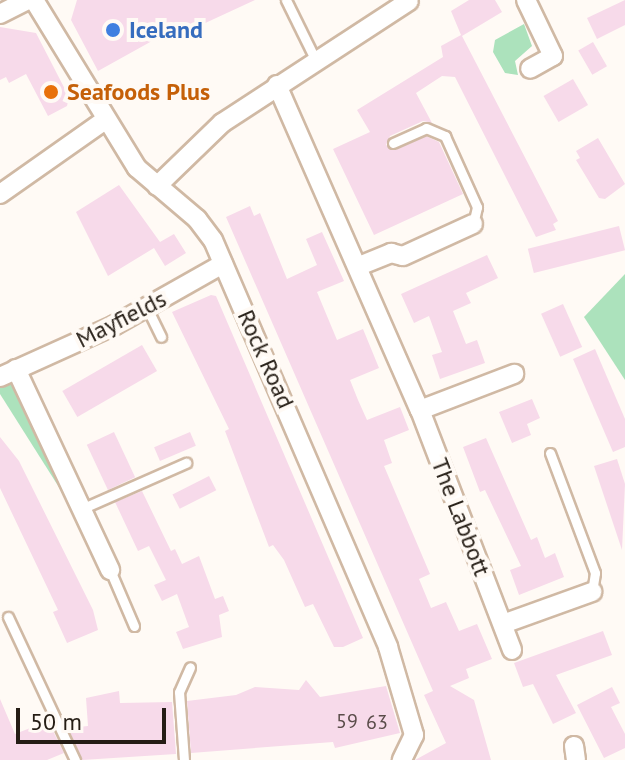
<!DOCTYPE html>
<style>
body{margin:0}
#map{position:relative;width:625px;height:760px;overflow:hidden;background:#fffaf5;font-family:"PT Sans",sans-serif}
div>[style]{position:absolute}
[style*='--x']{left:calc(var(--x)*1px);top:calc(var(--y)*1px);width:calc(var(--w)*1px);rotate:calc(var(--a)*1deg)}
.green>*{inset:0;background:#ace2bc}
.building>*{inset:0;background:#f7daea;transform-origin:0 0}
.roads{filter:drop-shadow(2px 0 #d0b9a4) drop-shadow(-2px 0 #d0b9a4) drop-shadow(0 2px #d0b9a4) drop-shadow(0 -2px #d0b9a4)}
.service>*{height:9px;margin:-4.5px;padding:0 4.5px;transform-origin:4.5px;border-radius:4.5px;background:#fff}
.minor>*{height:18px;margin:-9px;padding:0 9px;transform-origin:9px;border-radius:9px;background:#fff}
.dots>*{width:22px;height:22px;translate:-50% -50%;box-sizing:border-box;border:4px solid #fffaf5;border-radius:50%}
span{translate:-50% -50%;white-space:nowrap;text-align:center;line-height:1.15;-webkit-text-stroke:8px #fffaf5;paint-order:stroke}
.number-label{font-size:20px;color:#5a4c4a}
.number-label span{-webkit-text-stroke-width:0}
.shop-label{font-size:24px;color:#366cbe;font-weight:700}
.left{translate:0 -50%;text-align:left}
.food-label{font-size:24px;color:#c56008;font-weight:700}
.street-label{font-size:24px;color:#251d15}
.scale{position:absolute;left:16px;top:708px;width:150px;height:36px;box-sizing:border-box;border:4px solid #251d15;border-top:0;padding-left:10px;font-size:24px;line-height:28px;white-space:nowrap;color:#251d15;-webkit-text-stroke:6px #fffaf5;paint-order:stroke}
</style>
<div id="map">
<div class="green">
<i style="clip-path:polygon(524px 24px,532px 46px,515px 61px,518px 75px,505px 73px,493px 52px,495px 40px)"></i>
<i style="clip-path:polygon(625px 274px,625px 380px,584px 317px)"></i>
<i style="clip-path:polygon(12px 384px,17px 387px,74px 511px,0 394px,0 386px)"></i>
</div>
<div class="building">
<i style="clip-path:polygon(77px 0,255px 0,201px 25px,175px 31px,176px 36px,152px 41px,98px 71px,71px 20px)"></i>
<i style="clip-path:polygon(469px 0,495px 0,502px 12px,462px 36px,558px 221px,553px 224px,556px 230px,536px 237px,455px 77px,442px 76px,416px 93px,432px 123px,423px 121px,390px 136px,386px 145px,395px 150px,426px 136px,439px 142px,463px 194px,374px 235px,333px 149px,370px 132px,357px 110px,443px 57px,441px 46px,461px 35px,451px 11px)"></i>
<i style="clip-path:polygon(625px 0,625px 25px,597px 39px,587px 18px)"></i>
<i style="clip-path:polygon(0 27px,36px 33px,69px 97px,67px 106px,48px 116px,26px 74px,9px 83px,6px 77px,0 80px)"></i>
<i style="left:593px;top:42px;width:28px;height:17px;rotate:60deg"></i>
<i style="left:573px;top:79px;width:30px;height:34px;rotate:60deg"></i>
<i style="clip-path:polygon(598px 138px,625px 184px,605px 199px,599px 198px,576px 160px,580px 158px,576px 151px)"></i>
<i style="clip-path:polygon(119px 185px,160px 242px,174px 234px,186px 253px,165px 266px,154px 248px,108px 276px,76px 212px)"></i>
<i style="clip-path:polygon(250px 206px,254px 216px,260px 213px,287px 279px,317px 265px,306px 239px,322px 232px,344px 281px,317px 292px,337px 340px,363px 329px,379px 368px,350px 380px,358px 400px,367px 420px,400px 407px,409px 430px,384px 440px,392px 463px,384px 466px,430px 574px,419px 579px,431px 608px,446px 602px,459px 631px,477px 624px,492px 659px,466px 669px,469px 678px,450px 686px,474px 700px,491px 760px,415px 760px,446px 743px,424px 695px,433px 691px,226px 217px)"></i>
<i style="left:619px;top:226px;width:25px;height:94px;rotate:76deg"></i>
<i style="clip-path:polygon(487px 255px,498px 278px,466px 293px,471px 303px,453px 311px,466px 344px,477px 340px,485px 363px,440px 379px,432px 355px,442px 352px,429px 316px,414px 323px,401px 294px)"></i>
<i style="clip-path:polygon(211px 295px,216px 296px,363px 638px,343px 647px,334px 647px,313px 604px,305px 607px,284px 560px,273px 545px,269px 547px,225px 431px,229px 429px,172px 312px)"></i>
<i style="left:563px;top:304px;width:47px;height:24px;rotate:66deg"></i>
<i style="left:142px;top:345px;width:30px;height:92px;rotate:60deg"></i>
<i style="clip-path:polygon(595px 349px,625px 419px,625px 447px,613px 452px,573px 359px)"></i>
<i style="clip-path:polygon(532px 399px,540px 418px,527px 424px,531px 435px,512px 443px,499px 412px)"></i>
<i style="left:114px;top:432px;width:50px;height:30px;rotate:65deg"></i>
<i style="left:190px;top:432px;width:15px;height:39px;rotate:67deg"></i>
<i style="clip-path:polygon(0 437px,19px 461px,93px 610px,98px 630px,67px 643px,53px 612px,58px 610px,0 488px)"></i>
<i style="clip-path:polygon(486px 438px,531px 540px,537px 537px,545px 558px,555px 553px,564px 577px,519px 595px,510px 570px,521px 566px,485px 490px,480px 492px,463px 447px)"></i>
<i style="clip-path:polygon(617px 459px,625px 484px,622px 550px,594px 466px)"></i>
<i style="left:209px;top:476px;width:16px;height:41px;rotate:63deg"></i>
<i style="clip-path:polygon(142px 491px,171px 551px,175px 549px,182px 564px,199px 556px,215px 599px,223px 596px,229px 611px,219px 615px,222px 637px,183px 649px,176px 632px,189px 627px,177px 594px,162px 601px,154px 585px,166px 580px,149px 546px,138px 551px,115px 502px)"></i>
<i style="clip-path:polygon(603px 631px,612px 655px,556px 675px,576px 713px,553px 724px,533px 684px,523px 687px,514px 663px)"></i>
<i style="clip-path:polygon(306px 680px,320px 697px,386px 686px,400px 733px,335px 748px,333px 742px,191px 753px,187px 701px,236px 695px,255px 687px,299px 690px)"></i>
<i style="clip-path:polygon(612px 687px,620px 703px,611px 707px,625px 734px,625px 748px,604px 758px,577px 705px)"></i>
<i style="clip-path:polygon(119px 691px,120px 703px,172px 702px,176px 754px,82px 760px,68px 728px,88px 726px,86px 698px)"></i>
<i style="clip-path:polygon(0 699px,15px 734px,48px 721px,64px 753px,47px 760px,0 760px)"></i>
</div>
<div class="roads">
<div class="service">
<i style="--x:286;--y:0;--w:68;--a:63.8"></i>
<i style="--x:393;--y:143;--w:36;--a:-24"></i>
<i style="--x:426;--y:128;--w:21;--a:23"></i>
<i style="--x:445;--y:136;--w:78;--a:65.7"></i>
<i style="--x:477;--y:207;--w:17;--a:103"></i>
<i style="--x:147;--y:308;--w:32;--a:64"></i>
<i style="--x:550;--y:453;--w:128;--a:69.4"></i>
<i style="--x:595;--y:573;--w:19;--a:99"></i>
<i style="--x:81;--y:509;--w:115;--a:-23.7"></i>
<i style="--x:110;--y:570;--w:61;--a:66.8"></i>
<i style="--x:8;--y:617;--w:158;--a:64.9"></i>
<i style="--x:184;--y:760;--w:68;--a:-94.2"></i>
<i style="--x:179;--y:692;--w:27;--a:-66"></i>
</div>
<div class="minor">
<i style="--x:34;--y:0;--w:197;--a:58.5"></i>
<i style="--x:137;--y:168;--w:79;--a:40.4"></i>
<i style="--x:197;--y:219;--w:26;--a:53"></i>
<i style="--x:213;--y:240;--w:443;--a:66.7"></i>
<i style="--x:388;--y:647;--w:92;--a:73.5"></i>
<i style="--x:414;--y:735;--w:28;--a:116"></i>
<i style="--x:526;--y:0;--w:62;--a:64.3"></i>
<i style="--x:553;--y:56;--w:26;--a:151"></i>
<i style="--x:0;--y:14;--w:30;--a:-27"></i>
<i style="--x:277;--y:85;--w:355;--a:66.3"></i>
<i style="--x:420;--y:410;--w:257;--a:69"></i>
<i style="--x:157;--y:186;--w:91;--a:-44.1"></i>
<i style="--x:222;--y:123;--w:223;--a:-33.1"></i>
<i style="--x:0;--y:194;--w:127;--a:-35.1"></i>
<i style="--x:359;--y:266;--w:35;--a:-22"></i>
<i style="--x:391;--y:253;--w:12;--a:14"></i>
<i style="--x:403;--y:256;--w:77;--a:-24.6"></i>
<i style="--x:16;--y:369;--w:222;--a:64.9"></i>
<i style="--x:0;--y:377;--w:126;--a:-24.3"></i>
<i style="--x:115;--y:325;--w:124;--a:-29.5"></i>
<i style="--x:420;--y:410;--w:101;--a:-21"></i>
<i style="--x:503;--y:624;--w:95;--a:-19.8"></i>
<i style="--x:574;--y:746;--w:14;--a:82"></i>
</div>
</div>
<div class="dots">
<i style="left:113px;top:30px;background:#3f7fe0"></i>
<i style="left:51px;top:92px;background:#e8710a"></i>
</div>
<div class="number-label">
<span style="left:347px;top:721px">59</span>
<span style="left:377px;top:722px">63</span>
</div>
<div class="shop-label">
<span class="left" style="left:129px;top:30px">Iceland</span>
</div>
<div class="food-label">
<span class="left" style="left:67px;top:92px">Seafoods Plus</span>
</div>
<div class="street-label">
<span style="left:121px;top:319px;rotate:-27deg">Mayfields</span>
<span style="left:266px;top:359px;rotate:66deg">Rock Road</span>
<span style="left:461px;top:517px;rotate:69deg">The Labbott</span>
</div>
<div class="scale">50 m</div>
</div>
